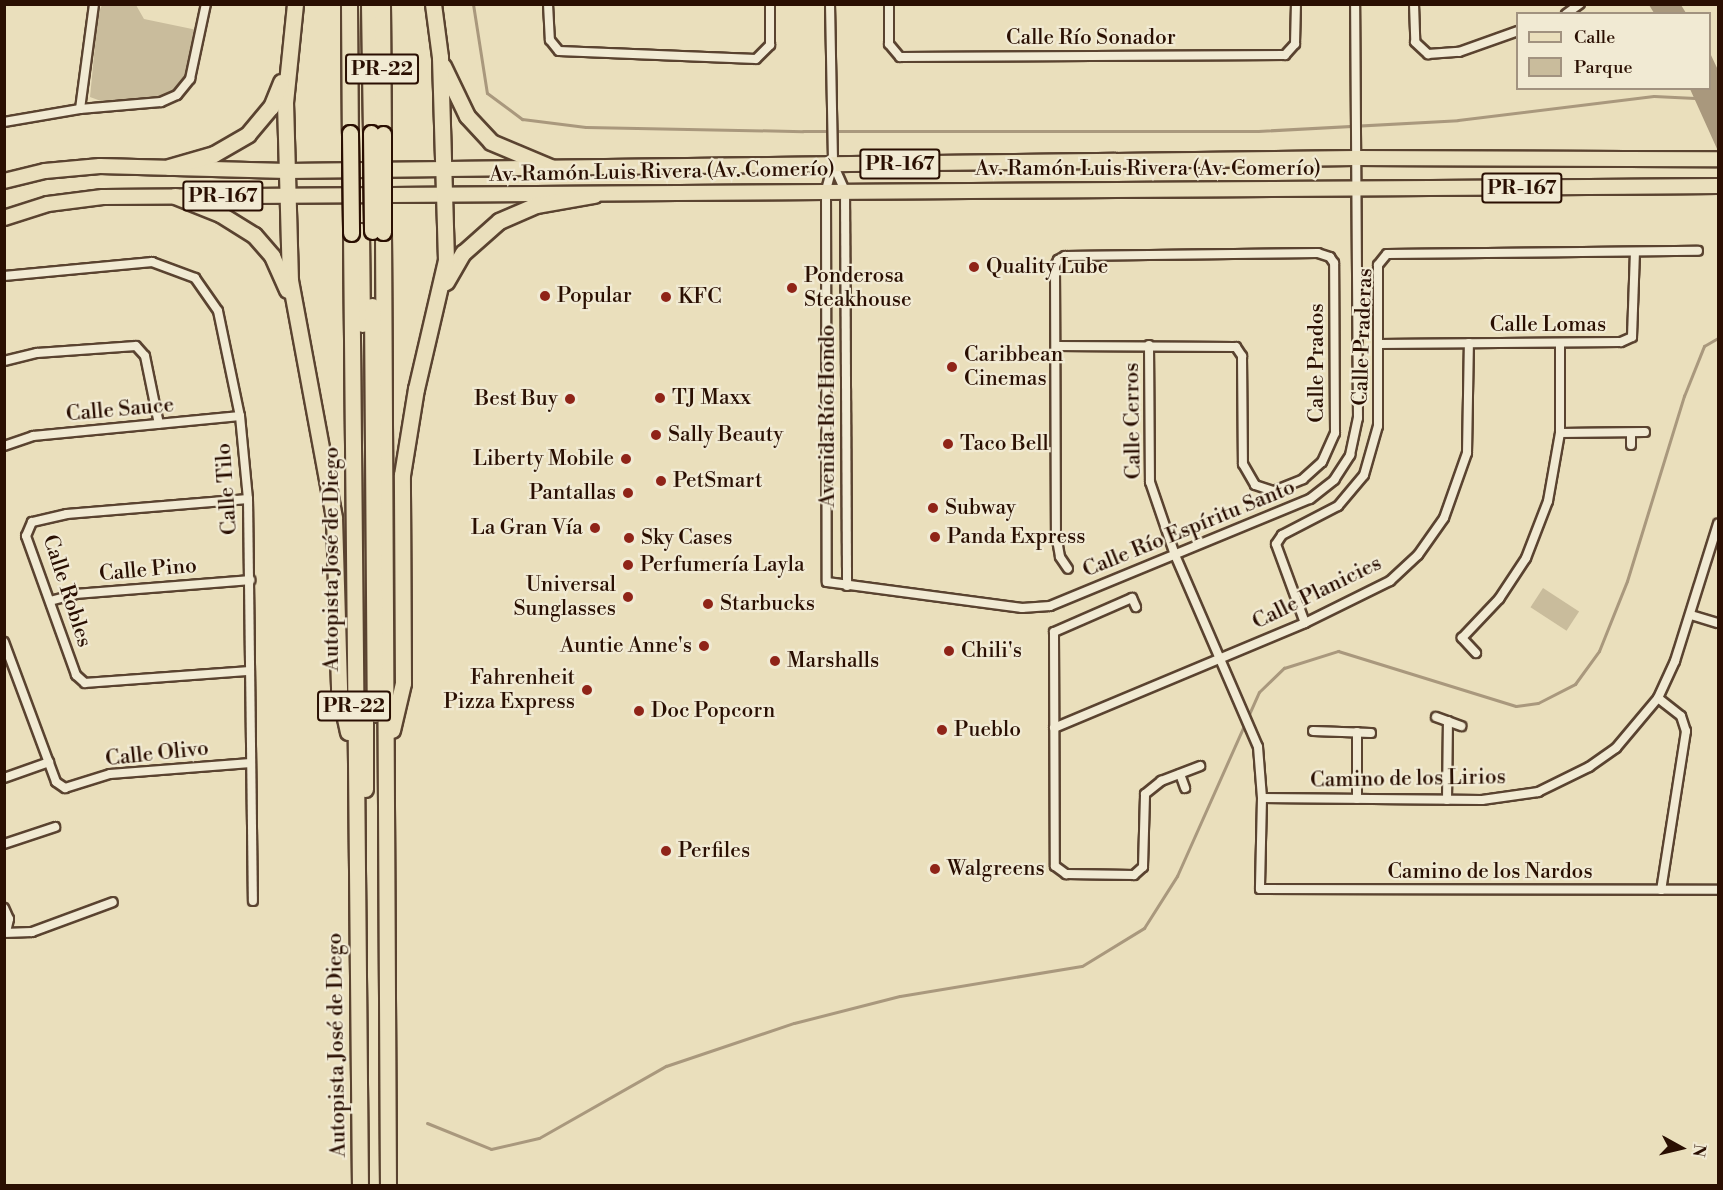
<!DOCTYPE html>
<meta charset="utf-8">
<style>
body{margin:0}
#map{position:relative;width:1723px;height:1190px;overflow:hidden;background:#eadfbc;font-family:"Libre Bodoni",serif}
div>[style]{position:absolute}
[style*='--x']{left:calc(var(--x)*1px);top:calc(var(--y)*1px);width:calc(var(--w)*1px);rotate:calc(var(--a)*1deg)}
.green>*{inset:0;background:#c9bc9c;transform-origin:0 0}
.water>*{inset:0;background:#a9987d}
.stream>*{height:3px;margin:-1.5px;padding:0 1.5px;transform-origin:1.5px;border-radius:1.5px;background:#a9987d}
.roads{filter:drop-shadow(2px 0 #5a4330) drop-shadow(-2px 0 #5a4330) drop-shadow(0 2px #5a4330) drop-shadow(0 -2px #5a4330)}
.minor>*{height:8px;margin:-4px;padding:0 4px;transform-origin:4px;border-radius:4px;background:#f1ead3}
.primary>*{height:14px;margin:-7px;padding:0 7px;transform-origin:7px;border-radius:7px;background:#eadfbc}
.motorway>*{height:15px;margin:-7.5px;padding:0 7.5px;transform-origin:7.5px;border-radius:7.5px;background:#eadfbc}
.bridges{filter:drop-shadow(2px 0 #2a0f02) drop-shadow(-2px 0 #2a0f02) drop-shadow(0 2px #2a0f02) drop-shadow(0 -2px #2a0f02)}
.motorway-bridge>*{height:15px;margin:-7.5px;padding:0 7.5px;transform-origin:7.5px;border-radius:7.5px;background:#eadfbc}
.dots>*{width:16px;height:16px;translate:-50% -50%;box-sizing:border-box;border:3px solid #f1ead3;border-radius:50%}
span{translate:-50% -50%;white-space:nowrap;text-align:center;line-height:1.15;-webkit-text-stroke:4.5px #f1ead3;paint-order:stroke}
.shield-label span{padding:2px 4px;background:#f1ead3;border:2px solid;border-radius:4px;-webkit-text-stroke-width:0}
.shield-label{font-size:20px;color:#2a0f02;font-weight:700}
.street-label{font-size:21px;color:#2a0f02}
.poi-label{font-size:21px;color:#2a0f02}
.left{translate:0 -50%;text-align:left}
.right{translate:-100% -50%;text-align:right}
.frame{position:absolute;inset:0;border:6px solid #2a0f02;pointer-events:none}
.legend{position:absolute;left:1516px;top:12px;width:195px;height:78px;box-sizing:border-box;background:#f1ead3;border:2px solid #a1927f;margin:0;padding:8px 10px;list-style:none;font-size:18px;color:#2a0f02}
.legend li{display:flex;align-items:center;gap:12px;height:30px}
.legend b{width:30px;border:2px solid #a1927f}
.north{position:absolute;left:1651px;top:1118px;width:60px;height:60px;-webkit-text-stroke:4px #f1ead3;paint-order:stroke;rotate:98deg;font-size:16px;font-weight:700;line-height:24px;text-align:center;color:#2a0f02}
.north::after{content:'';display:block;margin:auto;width:21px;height:27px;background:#2a0f02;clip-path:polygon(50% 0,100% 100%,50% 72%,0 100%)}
</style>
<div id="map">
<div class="green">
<i style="clip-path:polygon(102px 5px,136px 5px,144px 19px,197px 30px,183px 85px,157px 98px,101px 101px,90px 97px,98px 14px)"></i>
<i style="left:1543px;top:588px;width:43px;height:23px;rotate:33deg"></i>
</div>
<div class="water">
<i style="clip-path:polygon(1649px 5px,1681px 5px,1686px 13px,1654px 13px)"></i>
<i style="clip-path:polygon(1710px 53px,1718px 70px,1718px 151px,1690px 89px,1710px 88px)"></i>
</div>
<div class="stream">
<i style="--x:473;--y:4;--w:90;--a:81.1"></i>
<i style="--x:487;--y:93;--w:44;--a:36.6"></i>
<i style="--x:522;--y:119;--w:64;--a:7.1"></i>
<i style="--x:586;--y:127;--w:217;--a:1.1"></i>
<i style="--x:803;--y:131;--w:455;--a:0"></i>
<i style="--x:1258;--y:131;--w:200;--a:-3.1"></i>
<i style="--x:1458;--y:120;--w:197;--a:-7"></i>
<i style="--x:1654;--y:96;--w:41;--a:2.8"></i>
<i style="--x:427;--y:1123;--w:69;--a:22.1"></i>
<i style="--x:491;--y:1149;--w:49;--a:-12.9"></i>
<i style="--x:539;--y:1138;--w:146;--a:-29.6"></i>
<i style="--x:666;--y:1066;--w:135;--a:-18.6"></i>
<i style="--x:794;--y:1023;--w:109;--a:-14.3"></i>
<i style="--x:900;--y:996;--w:184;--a:-9.4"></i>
<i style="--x:1082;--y:966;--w:73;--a:-31.5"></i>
<i style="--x:1144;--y:928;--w:62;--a:-57.6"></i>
<i style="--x:1177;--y:876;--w:201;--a:-66"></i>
<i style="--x:1259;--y:692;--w:35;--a:-44"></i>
<i style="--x:1284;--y:668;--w:57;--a:-17.5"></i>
<i style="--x:1338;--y:651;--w:186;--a:17.2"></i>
<i style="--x:1516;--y:706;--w:22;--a:-8"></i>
<i style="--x:1538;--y:703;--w:42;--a:-27.2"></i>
<i style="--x:1575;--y:684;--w:41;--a:-54"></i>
<i style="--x:1599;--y:651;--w:75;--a:-68.2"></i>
<i style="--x:1627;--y:581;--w:194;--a:-72.9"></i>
<i style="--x:1684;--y:396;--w:54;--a:-68.2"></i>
<i style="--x:1704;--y:346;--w:16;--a:-30"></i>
</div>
<div class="roads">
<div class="minor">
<i style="--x:548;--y:4;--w:36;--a:87"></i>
<i style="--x:550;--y:40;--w:14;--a:51"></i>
<i style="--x:559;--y:51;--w:197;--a:2.3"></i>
<i style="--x:756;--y:59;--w:20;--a:-45"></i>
<i style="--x:770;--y:45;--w:41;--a:-90"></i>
<i style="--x:830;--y:4;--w:160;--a:88.9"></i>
<i style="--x:833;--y:164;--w:27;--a:105"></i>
<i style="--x:826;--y:190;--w:392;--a:89.9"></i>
<i style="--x:827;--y:582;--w:197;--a:7.6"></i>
<i style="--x:1022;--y:608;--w:28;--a:-4"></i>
<i style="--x:1050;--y:606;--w:281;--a:-22.4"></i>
<i style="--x:1310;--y:499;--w:31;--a:-38"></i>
<i style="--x:1334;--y:480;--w:30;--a:-57"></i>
<i style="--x:1350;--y:455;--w:38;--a:-78"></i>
<i style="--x:1358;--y:418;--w:414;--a:-90.4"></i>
<i style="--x:889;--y:4;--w:40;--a:90"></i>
<i style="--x:889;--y:44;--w:17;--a:50"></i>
<i style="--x:900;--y:57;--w:385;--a:-0.3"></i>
<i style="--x:1285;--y:55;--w:15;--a:-48"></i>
<i style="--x:1295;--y:44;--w:40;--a:-88.6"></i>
<i style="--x:1414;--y:4;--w:38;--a:88"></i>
<i style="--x:1415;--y:42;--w:18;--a:43"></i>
<i style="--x:1428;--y:54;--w:31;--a:-4"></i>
<i style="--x:1459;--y:52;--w:63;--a:-19.6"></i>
<i style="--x:1566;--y:14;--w:17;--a:-36"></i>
<i style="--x:80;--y:109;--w:106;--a:-82.4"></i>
<i style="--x:4;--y:122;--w:77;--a:-9.7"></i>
<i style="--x:80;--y:109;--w:81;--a:-4.9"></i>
<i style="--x:161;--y:102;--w:17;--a:-24"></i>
<i style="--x:177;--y:95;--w:21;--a:-51"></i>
<i style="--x:190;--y:79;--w:77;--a:-78"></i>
<i style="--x:833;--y:164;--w:30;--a:66"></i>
<i style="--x:845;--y:191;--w:395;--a:89.7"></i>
<i style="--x:4;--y:276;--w:149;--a:-5.4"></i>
<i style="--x:152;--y:262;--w:46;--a:20.4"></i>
<i style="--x:195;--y:278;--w:40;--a:55.1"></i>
<i style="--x:218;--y:311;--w:107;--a:78.2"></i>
<i style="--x:240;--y:416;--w:83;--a:84.5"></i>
<i style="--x:248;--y:499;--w:402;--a:89.3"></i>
<i style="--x:1379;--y:344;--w:242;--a:-0.5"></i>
<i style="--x:1621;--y:342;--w:12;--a:-24"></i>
<i style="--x:1632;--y:337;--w:85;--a:-88"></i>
<i style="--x:1149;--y:345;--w:137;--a:89.6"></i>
<i style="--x:1150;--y:482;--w:77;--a:71.1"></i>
<i style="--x:1175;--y:555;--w:209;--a:66.6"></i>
<i style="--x:1258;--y:747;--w:51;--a:85.5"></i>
<i style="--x:1262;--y:798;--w:91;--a:91.3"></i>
<i style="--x:1260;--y:889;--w:458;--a:0.1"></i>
<i style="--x:1056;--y:346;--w:180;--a:0.3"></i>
<i style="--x:1236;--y:347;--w:11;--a:56"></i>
<i style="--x:1242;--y:356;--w:108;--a:89.5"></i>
<i style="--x:1243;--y:464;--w:24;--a:60"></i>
<i style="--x:1255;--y:485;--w:20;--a:18"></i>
<i style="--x:1274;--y:491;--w:31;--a:-22"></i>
<i style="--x:1303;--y:479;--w:25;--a:-42"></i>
<i style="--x:1322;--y:462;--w:32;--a:-66"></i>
<i style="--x:1335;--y:433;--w:170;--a:-90.3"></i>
<i style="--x:1334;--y:263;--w:7;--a:-124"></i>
<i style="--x:1330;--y:257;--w:13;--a:-162"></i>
<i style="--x:1318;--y:253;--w:253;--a:179.3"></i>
<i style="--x:1065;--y:256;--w:8;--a:150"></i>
<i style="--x:1058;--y:260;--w:7;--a:117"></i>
<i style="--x:1055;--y:266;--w:268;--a:89.8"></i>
<i style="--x:1056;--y:534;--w:23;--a:80"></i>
<i style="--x:1060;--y:557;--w:14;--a:56"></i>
<i style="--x:4;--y:361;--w:34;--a:-14"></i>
<i style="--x:37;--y:353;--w:99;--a:-4"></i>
<i style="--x:136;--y:346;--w:13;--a:48"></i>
<i style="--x:145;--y:356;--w:69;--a:78.4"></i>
<i style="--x:1560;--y:433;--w:85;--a:-0.7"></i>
<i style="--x:1631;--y:445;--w:12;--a:-90"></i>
<i style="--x:4;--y:446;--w:31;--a:-19"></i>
<i style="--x:33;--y:436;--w:208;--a:-5.5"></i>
<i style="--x:248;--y:499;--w:182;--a:175.3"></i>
<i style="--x:67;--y:514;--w:36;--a:167"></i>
<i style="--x:32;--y:522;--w:15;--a:113"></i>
<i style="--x:26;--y:536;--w:148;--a:70.2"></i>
<i style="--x:76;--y:675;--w:12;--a:42"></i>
<i style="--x:85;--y:683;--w:165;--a:-4.2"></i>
<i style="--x:50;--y:601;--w:27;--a:-15"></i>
<i style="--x:76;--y:594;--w:175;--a:-4.6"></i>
<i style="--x:1136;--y:607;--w:10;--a:-114"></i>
<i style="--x:1132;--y:598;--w:85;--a:156.4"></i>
<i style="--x:1054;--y:632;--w:234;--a:89.8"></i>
<i style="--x:1055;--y:866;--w:14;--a:36"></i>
<i style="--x:1066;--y:874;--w:68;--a:0.8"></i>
<i style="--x:1134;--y:875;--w:12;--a:-42"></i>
<i style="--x:1143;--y:867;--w:73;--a:-88.4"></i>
<i style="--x:1145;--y:794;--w:21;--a:-39"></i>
<i style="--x:1161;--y:781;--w:42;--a:-21"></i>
<i style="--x:1691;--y:615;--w:28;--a:17"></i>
<i style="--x:1305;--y:623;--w:84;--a:-110.2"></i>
<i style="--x:1276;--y:544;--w:11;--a:-56"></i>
<i style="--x:1282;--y:535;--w:63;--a:-27.4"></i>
<i style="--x:1338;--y:506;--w:40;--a:-50"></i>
<i style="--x:1364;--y:475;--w:51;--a:-74.1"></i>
<i style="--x:1378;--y:426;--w:161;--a:-90"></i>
<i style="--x:1378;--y:265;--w:14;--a:-51"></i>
<i style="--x:1387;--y:254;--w:311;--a:-0.6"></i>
<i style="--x:4;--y:642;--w:149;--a:69.6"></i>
<i style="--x:56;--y:782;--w:11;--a:34"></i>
<i style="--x:65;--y:788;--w:47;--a:-17.3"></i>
<i style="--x:110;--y:774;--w:141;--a:-4.5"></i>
<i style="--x:1476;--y:653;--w:21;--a:-133"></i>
<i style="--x:1462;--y:638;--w:54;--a:-46.5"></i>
<i style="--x:1499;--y:599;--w:49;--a:-56.6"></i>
<i style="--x:1526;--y:558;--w:61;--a:-68.9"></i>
<i style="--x:1548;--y:501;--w:69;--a:-80"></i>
<i style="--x:1560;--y:433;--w:90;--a:-90"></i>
<i style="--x:1658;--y:698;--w:29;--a:38"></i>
<i style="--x:1681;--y:716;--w:16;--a:72"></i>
<i style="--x:1686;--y:731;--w:161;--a:98.9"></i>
<i style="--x:1436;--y:717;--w:27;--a:20"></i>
<i style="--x:1054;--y:728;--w:272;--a:-22.7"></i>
<i style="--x:1305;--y:623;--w:95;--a:-26.3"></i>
<i style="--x:1390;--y:581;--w:38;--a:-43"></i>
<i style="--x:1418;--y:555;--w:45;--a:-54.9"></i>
<i style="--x:1444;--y:518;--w:69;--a:-70.5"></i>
<i style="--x:1467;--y:453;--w:110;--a:-89"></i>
<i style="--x:1313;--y:731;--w:58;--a:2"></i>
<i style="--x:1357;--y:732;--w:67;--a:90"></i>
<i style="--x:1180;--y:774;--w:15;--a:70"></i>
<i style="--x:4;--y:778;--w:48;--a:-19.6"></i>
<i style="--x:1262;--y:798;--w:220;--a:0.5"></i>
<i style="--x:1482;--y:800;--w:57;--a:-8.1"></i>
<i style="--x:1538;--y:792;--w:57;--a:-26.1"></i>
<i style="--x:1589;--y:767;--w:33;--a:-35"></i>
<i style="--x:1616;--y:748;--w:65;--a:-50"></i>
<i style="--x:1658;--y:698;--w:41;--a:-65.3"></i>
<i style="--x:1675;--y:661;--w:144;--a:-72.6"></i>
<i style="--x:1447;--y:800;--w:79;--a:-89.3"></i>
<i style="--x:4;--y:844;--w:54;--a:-18.4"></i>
<i style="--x:4;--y:908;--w:12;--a:66"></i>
<i style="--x:9;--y:919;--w:13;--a:103"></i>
<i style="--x:4;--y:933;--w:28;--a:-2"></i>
<i style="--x:32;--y:932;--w:86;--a:-20.3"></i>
</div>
<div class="primary">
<i style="--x:4;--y:181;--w:42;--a:-13.7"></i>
<i style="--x:45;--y:171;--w:55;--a:-5.2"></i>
<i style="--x:100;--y:166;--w:187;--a:1.5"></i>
<i style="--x:287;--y:171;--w:1068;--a:-0.7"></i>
<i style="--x:1355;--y:158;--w:363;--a:0.2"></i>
<i style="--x:4;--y:218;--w:46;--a:-17.7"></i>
<i style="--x:48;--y:204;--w:55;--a:-7.3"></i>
<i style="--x:103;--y:197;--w:1615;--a:-0.39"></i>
</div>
<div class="motorway">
<i style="--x:295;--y:4;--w:99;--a:95.8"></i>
<i style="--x:285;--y:102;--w:178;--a:88.4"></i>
<i style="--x:290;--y:280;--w:242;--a:79.5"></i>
<i style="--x:334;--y:518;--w:173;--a:88.3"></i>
<i style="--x:339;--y:691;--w:42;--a:77.6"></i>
<i style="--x:349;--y:4;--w:129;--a:89.6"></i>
<i style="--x:369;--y:4;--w:129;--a:89.1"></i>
<i style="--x:382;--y:4;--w:130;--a:89.6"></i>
<i style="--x:443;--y:66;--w:55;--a:64.4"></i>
<i style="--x:467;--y:116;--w:35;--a:47"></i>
<i style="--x:491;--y:142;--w:67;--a:22.8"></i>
<i style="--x:169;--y:167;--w:47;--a:-16.1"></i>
<i style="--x:214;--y:154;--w:39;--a:-30"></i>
<i style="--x:248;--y:134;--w:35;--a:-50"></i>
<i style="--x:271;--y:107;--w:27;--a:-68"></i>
<i style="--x:175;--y:196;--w:48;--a:21.8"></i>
<i style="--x:220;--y:214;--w:40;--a:32"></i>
<i style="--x:254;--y:235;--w:28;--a:49"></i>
<i style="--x:272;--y:256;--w:37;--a:66"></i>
<i style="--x:361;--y:231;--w:93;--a:89.4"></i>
<i style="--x:383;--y:232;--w:954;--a:89.7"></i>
<i style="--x:351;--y:233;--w:953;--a:89.46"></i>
<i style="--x:446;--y:282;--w:34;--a:-60"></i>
<i style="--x:463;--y:253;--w:48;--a:-41.6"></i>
<i style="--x:499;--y:221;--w:40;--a:-23.4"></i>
<i style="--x:536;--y:205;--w:59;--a:-9.8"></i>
<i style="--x:372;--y:306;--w:408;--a:89.6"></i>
<i style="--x:365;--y:699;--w:90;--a:90"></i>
<i style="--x:392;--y:730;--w:48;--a:-76.8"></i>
<i style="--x:403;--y:683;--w:208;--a:-90.3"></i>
<i style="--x:402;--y:475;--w:87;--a:-80.8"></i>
<i style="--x:416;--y:389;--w:132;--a:-76.9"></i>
<i style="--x:446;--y:260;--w:203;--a:-91.7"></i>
<i style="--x:440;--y:57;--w:53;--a:-97.5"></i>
</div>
</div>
<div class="bridges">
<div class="motorway-bridge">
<i style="--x:350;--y:133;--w:100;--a:89.4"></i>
<i style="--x:371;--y:133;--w:98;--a:89.4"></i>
<i style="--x:383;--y:232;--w:98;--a:-90"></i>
</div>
</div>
<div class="dots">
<i style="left:974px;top:267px;background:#8f2418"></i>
<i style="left:792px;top:288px;background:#8f2418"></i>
<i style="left:545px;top:296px;background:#8f2418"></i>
<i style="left:666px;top:297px;background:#8f2418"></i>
<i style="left:952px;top:367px;background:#8f2418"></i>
<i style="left:660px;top:398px;background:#8f2418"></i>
<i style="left:570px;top:399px;background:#8f2418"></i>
<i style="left:656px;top:435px;background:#8f2418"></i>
<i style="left:948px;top:444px;background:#8f2418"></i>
<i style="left:626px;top:459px;background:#8f2418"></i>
<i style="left:661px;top:481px;background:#8f2418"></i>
<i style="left:628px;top:493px;background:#8f2418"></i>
<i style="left:933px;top:508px;background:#8f2418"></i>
<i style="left:595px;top:528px;background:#8f2418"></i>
<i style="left:935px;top:537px;background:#8f2418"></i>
<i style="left:629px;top:538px;background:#8f2418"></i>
<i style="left:628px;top:565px;background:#8f2418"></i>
<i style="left:628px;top:597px;background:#8f2418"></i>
<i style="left:708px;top:604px;background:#8f2418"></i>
<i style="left:704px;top:646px;background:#8f2418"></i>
<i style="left:949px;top:651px;background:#8f2418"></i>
<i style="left:775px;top:661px;background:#8f2418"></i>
<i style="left:587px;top:690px;background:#8f2418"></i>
<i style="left:639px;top:711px;background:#8f2418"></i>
<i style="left:942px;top:730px;background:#8f2418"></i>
<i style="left:666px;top:851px;background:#8f2418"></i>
<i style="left:935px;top:869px;background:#8f2418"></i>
</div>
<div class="shield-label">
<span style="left:382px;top:69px">PR-22</span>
<span style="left:900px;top:164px">PR-167</span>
<span style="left:1522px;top:188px">PR-167</span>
<span style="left:223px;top:196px">PR-167</span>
<span style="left:354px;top:706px">PR-22</span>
</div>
<div class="street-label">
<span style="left:1091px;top:38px">Calle Río Sonador</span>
<span style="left:1148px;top:169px">Av. Ramón Luis Rivera (Av. Comerío)</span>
<span style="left:662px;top:172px;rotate:-1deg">Av. Ramón Luis Rivera (Av. Comerío)</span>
<span style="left:1548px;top:325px">Calle Lomas</span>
<span style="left:1363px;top:337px;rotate:-88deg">Calle Praderas</span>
<span style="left:1317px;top:363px;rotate:-90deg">Calle Prados</span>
<span style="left:120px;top:410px;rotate:-5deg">Calle Sauce</span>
<span style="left:828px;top:416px;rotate:-90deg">Avenida Río Hondo</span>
<span style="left:1133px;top:421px;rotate:-91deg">Calle Cerros</span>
<span style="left:227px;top:489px;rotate:-94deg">Calle Tilo</span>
<span style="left:1189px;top:529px;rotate:-22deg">Calle Río Espíritu Santo</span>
<span style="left:332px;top:559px;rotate:-90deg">Autopista José de Diego</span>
<span style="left:148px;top:570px;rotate:-5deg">Calle Pino</span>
<span style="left:67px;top:591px;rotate:72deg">Calle Robles</span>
<span style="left:1317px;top:593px;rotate:-26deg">Calle Planicies</span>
<span style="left:157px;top:754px;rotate:-6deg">Calle Olivo</span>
<span style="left:1408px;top:779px;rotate:-1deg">Camino de los Lirios</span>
<span style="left:1490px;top:872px">Camino de los Nardos</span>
<span style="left:337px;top:1045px;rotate:-91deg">Autopista José de Diego</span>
</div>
<div class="poi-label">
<span class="left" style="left:986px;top:267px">Quality Lube</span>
<span class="left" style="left:804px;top:288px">Ponderosa<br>Steakhouse</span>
<span class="left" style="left:557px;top:296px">Popular</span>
<span class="left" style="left:678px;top:297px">KFC</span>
<span class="left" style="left:964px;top:367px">Caribbean<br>Cinemas</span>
<span class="left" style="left:672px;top:398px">TJ Maxx</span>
<span class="right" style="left:558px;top:399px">Best Buy</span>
<span class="left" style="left:668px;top:435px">Sally Beauty</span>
<span class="left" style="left:960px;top:444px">Taco Bell</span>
<span class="right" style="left:614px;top:459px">Liberty Mobile</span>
<span class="left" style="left:673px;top:481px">PetSmart</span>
<span class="right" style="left:616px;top:493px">Pantallas</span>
<span class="left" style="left:945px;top:508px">Subway</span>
<span class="right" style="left:583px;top:528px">La Gran Vía</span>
<span class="left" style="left:947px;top:537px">Panda Express</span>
<span class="left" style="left:641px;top:538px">Sky Cases</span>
<span class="left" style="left:640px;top:565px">Perfumería Layla</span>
<span class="right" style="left:616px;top:597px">Universal<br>Sunglasses</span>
<span class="left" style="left:720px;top:604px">Starbucks</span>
<span class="right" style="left:692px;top:646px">Auntie Anne's</span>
<span class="left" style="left:961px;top:651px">Chili's</span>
<span class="left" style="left:787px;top:661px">Marshalls</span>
<span class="right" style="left:575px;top:690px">Fahrenheit<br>Pizza Express</span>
<span class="left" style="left:651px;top:711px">Doc Popcorn</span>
<span class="left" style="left:954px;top:730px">Pueblo</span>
<span class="left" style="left:678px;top:851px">Perfiles</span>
<span class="left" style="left:947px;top:869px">Walgreens</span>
</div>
<div class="frame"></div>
<ul class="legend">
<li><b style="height:8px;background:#eadfbc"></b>Calle</li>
<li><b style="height:16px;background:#c9bc9c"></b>Parque</li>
</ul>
<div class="north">N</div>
</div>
